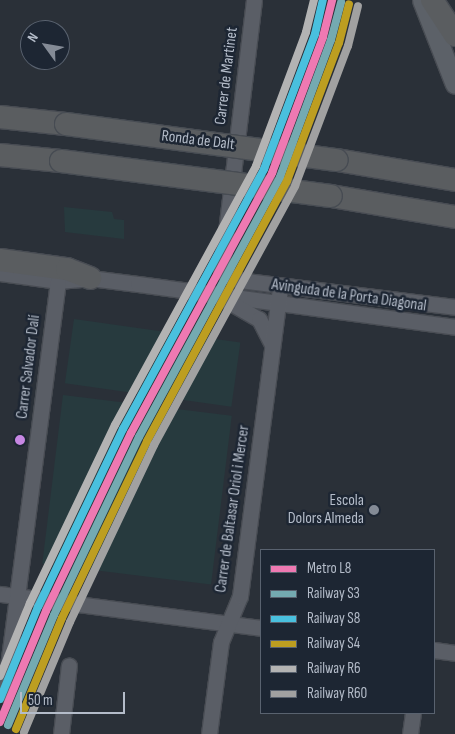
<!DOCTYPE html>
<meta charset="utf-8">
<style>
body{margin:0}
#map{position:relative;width:455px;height:734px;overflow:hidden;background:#2a3038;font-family:"Sofia Sans Condensed",sans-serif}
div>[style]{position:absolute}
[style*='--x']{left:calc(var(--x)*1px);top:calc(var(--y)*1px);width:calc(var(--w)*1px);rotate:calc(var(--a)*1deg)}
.green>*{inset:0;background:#273a3e;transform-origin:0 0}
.roads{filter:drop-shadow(1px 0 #484c53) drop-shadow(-1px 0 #484c53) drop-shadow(0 1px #484c53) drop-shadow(0 -1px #484c53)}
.minor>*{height:15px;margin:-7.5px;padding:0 7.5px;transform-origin:7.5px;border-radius:7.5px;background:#5a5e66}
.major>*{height:19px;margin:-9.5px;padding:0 9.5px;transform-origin:9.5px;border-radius:9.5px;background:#5c6168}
.highway>*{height:22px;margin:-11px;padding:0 11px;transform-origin:11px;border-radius:11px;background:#5a5d60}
.bridges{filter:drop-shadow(1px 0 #474c53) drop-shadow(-1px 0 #474c53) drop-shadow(0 1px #474c53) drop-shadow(0 -1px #474c53)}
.highway-bridge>*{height:22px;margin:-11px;padding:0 11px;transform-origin:11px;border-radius:11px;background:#5a5d60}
.rail-1>*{height:8px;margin:-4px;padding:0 4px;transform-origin:4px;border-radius:4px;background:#74aab1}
.rail-2>*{height:8px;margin:-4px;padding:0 4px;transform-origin:4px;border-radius:4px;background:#49c0de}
.rail-3>*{height:8px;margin:-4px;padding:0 4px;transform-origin:4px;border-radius:4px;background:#bd9e20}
.rail-4>*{height:8px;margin:-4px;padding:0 4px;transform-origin:4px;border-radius:4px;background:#b3b3b3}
.rail-5>*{height:8px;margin:-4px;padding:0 4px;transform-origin:4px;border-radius:4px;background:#a1a1a1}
.metro-1>*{height:8px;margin:-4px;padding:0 4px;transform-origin:4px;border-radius:4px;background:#ee79b2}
.dots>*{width:14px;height:14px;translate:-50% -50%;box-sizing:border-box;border:2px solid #1d2633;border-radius:50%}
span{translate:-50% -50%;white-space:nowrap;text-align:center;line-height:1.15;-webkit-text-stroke:5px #1d2633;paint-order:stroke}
.street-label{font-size:16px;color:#b4bcc9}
.poi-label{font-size:16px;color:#b4bcc9}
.right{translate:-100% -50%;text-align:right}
.legend{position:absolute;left:260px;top:549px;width:175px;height:165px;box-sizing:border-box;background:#1d2633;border:1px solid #59626f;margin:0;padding:6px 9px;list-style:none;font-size:15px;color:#b4bcc9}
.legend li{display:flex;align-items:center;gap:10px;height:25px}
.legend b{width:25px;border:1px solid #59626f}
.north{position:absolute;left:20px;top:20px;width:50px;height:50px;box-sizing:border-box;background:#1d2633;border:1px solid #59626f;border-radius:50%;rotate:302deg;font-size:14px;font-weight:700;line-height:20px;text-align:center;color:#b4bcc9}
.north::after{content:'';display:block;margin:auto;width:18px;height:22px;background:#848b96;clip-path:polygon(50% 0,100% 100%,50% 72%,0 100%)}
.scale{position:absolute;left:20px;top:692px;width:105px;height:22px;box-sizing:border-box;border:2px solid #b4bcc9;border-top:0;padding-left:6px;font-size:15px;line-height:18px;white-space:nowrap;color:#b4bcc9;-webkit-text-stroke:4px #1d2633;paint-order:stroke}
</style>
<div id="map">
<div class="green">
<i style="clip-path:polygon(64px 207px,112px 212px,114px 219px,124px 220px,124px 239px,65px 232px)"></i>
<i style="left:74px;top:319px;width:168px;height:65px;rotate:8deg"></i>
<i style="left:63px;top:395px;width:170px;height:170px;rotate:7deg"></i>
</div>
<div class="roads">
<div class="minor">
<i style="--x:254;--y:0;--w:273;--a:96.9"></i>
<i style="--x:221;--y:271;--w:20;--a:27"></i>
<i style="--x:239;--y:280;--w:218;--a:7.1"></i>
<i style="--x:0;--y:273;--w:59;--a:7.9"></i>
<i style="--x:58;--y:281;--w:32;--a:-5"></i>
<i style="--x:90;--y:278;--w:48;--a:7.1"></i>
<i style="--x:138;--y:284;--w:320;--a:7.7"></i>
<i style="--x:229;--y:302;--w:34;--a:30"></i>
<i style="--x:259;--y:319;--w:29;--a:63"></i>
<i style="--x:0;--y:594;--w:263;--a:7.4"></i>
<i style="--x:434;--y:650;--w:21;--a:8"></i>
<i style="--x:0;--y:694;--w:29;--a:-74"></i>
<i style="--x:8;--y:666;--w:388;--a:-82.6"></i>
<i style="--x:61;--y:734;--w:69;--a:-83.4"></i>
<i style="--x:209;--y:734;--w:93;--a:-82.6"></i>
<i style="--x:221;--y:642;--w:50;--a:-67.6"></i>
<i style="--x:240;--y:596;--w:305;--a:-82.6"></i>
<i style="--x:410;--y:734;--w:21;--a:-82"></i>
</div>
<div class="major">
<i style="--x:422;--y:0;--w:90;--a:68.6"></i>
</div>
<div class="highway">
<i style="--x:432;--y:0;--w:42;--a:56.7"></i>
<i style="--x:0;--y:117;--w:66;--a:6.1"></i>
<i style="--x:0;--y:155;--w:61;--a:5.6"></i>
<i style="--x:337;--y:160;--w:120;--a:9.6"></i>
<i style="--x:331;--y:196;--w:126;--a:9.6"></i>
<i style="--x:0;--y:260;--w:68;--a:7.7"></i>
<i style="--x:67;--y:269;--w:25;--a:21"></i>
</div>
</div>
<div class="bridges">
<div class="highway-bridge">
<i style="--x:66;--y:124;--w:273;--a:7.6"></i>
<i style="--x:61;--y:161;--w:272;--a:7.4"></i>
</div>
</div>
<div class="rail-1">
<i style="--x:8;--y:725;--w:119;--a:-67.3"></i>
<i style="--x:54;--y:615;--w:197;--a:-64.5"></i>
<i style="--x:139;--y:437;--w:296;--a:-61.5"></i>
<i style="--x:280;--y:177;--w:146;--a:-69.6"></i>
<i style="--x:331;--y:40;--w:39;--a:-75"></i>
</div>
<div class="rail-2">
<i style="--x:0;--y:699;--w:100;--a:-67.6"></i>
<i style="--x:38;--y:607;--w:197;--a:-64.5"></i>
<i style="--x:123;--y:429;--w:296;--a:-61.5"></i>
<i style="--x:264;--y:169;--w:144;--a:-69.3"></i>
<i style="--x:315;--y:34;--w:35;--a:-77"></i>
</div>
<div class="rail-3">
<i style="--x:16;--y:729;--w:120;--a:-67.5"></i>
<i style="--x:62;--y:618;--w:196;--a:-64.3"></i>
<i style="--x:147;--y:441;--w:295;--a:-61.7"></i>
<i style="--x:287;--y:181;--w:147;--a:-69.4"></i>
<i style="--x:339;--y:43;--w:40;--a:-75.6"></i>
</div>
<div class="rail-4">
<i style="--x:0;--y:676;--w:79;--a:-67.7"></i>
<i style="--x:30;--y:603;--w:197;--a:-64.5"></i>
<i style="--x:115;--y:425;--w:295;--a:-61.4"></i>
<i style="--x:256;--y:166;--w:143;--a:-69.5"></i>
<i style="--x:306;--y:32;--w:33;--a:-76"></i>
</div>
<div class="rail-5">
<i style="--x:24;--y:732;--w:119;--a:-67.3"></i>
<i style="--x:70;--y:622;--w:196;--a:-64.6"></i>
<i style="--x:154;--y:445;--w:295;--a:-61.4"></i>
<i style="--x:295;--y:186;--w:150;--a:-69.3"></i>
<i style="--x:348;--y:46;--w:41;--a:-76"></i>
</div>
<div class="metro-1">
<i style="--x:0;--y:722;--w:120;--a:-67.5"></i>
<i style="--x:46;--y:611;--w:197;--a:-64.5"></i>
<i style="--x:131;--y:433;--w:296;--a:-61.5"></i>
<i style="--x:272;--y:173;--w:145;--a:-69.4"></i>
<i style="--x:323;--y:37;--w:38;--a:-76"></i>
</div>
<div class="dots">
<i style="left:20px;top:440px;background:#c787e3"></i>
<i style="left:374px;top:510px;background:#848b96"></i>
</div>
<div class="street-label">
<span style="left:227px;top:76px;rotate:-83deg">Carrer de Martinet</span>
<span style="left:198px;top:141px;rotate:7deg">Ronda de Dalt</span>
<span style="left:349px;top:296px;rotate:8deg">Avinguda de la Porta Diagonal</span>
<span style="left:29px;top:367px;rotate:-83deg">Carrer Salvador Dalí</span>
<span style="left:233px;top:509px;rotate:-82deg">Carrer de Baltasar Oriol i Mercer</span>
</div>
<div class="poi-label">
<span class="right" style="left:364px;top:510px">Escola<br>Dolors Almeda</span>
</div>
<ul class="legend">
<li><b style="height:6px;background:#ee79b2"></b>Metro L8</li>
<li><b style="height:6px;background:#74aab1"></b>Railway S3</li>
<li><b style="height:6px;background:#49c0de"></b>Railway S8</li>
<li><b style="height:6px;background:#bd9e20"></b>Railway S4</li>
<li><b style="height:6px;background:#b3b3b3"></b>Railway R6</li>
<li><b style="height:6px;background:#a1a1a1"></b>Railway R60</li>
</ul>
<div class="north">N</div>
<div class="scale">50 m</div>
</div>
